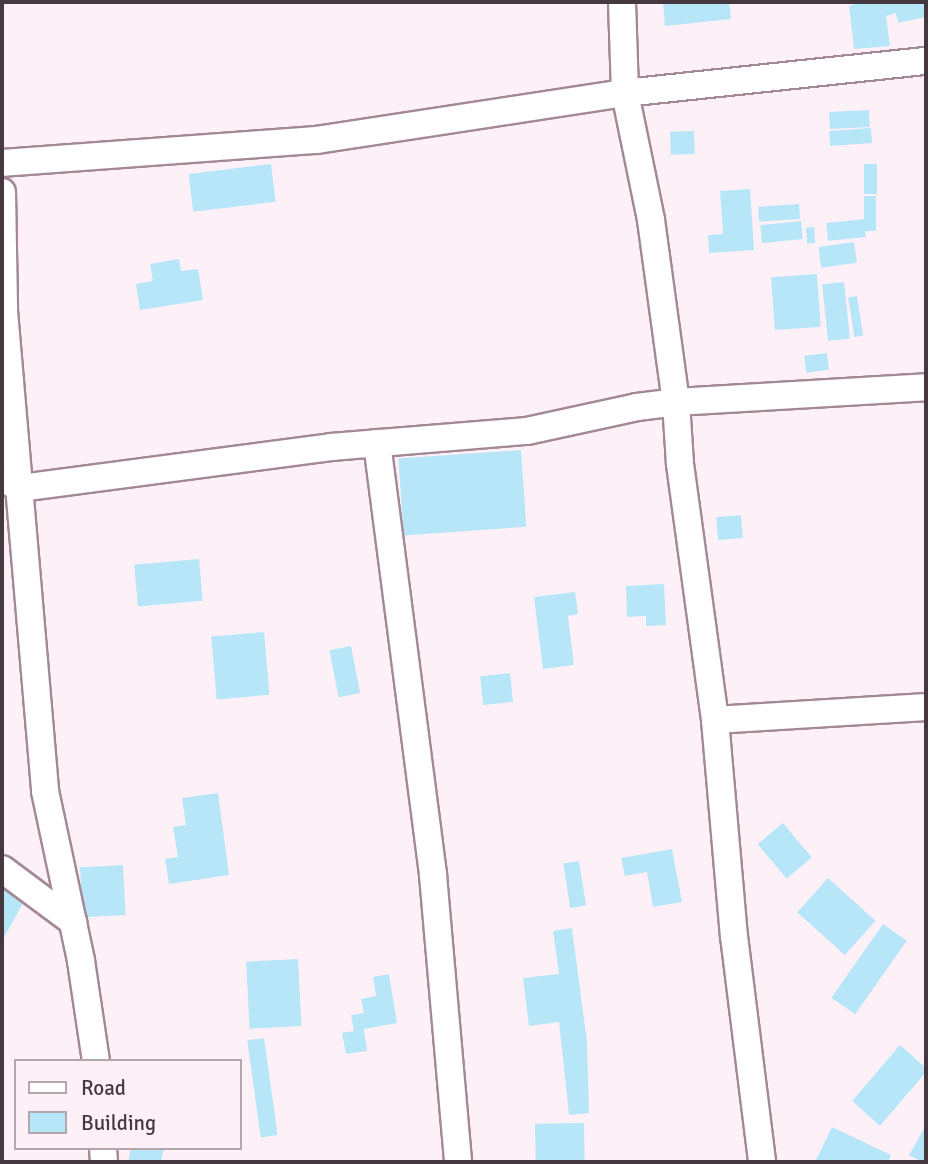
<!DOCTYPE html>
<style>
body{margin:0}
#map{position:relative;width:928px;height:1164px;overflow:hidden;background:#fdf1f7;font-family:Signika,sans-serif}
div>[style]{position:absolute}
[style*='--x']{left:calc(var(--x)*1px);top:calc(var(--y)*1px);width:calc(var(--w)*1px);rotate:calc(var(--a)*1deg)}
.building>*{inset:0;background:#b6e6f8;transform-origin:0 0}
.roads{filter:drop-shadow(2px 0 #a38996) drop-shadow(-2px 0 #a38996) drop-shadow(0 2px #a38996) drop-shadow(0 -2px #a38996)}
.street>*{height:26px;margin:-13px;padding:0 13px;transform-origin:13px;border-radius:13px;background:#fff}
span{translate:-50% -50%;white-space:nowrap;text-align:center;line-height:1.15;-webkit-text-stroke:5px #fdf1f7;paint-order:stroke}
.frame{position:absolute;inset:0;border:4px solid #45393f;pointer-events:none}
.legend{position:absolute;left:14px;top:1059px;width:228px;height:91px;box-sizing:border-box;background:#fdf1f7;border:2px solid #b3a7ad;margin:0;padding:9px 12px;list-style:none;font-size:21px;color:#45393f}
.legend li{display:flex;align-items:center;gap:14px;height:35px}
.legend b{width:35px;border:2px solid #b3a7ad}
</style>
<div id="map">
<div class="building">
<i style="clip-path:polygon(663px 2px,729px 2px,731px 19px,665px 26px)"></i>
<i style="clip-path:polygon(862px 2px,926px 2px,926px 17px,898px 23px,896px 13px,886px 16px,890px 46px,854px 49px,849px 6px)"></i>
<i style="left:869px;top:110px;width:17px;height:40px;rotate:87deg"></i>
<i style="left:871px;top:128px;width:15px;height:42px;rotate:86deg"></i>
<i style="left:694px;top:131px;width:23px;height:24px;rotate:88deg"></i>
<i style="left:271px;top:164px;width:38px;height:83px;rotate:83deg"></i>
<i style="left:864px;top:164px;width:13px;height:30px"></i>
<i style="clip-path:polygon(750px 189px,754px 250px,709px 253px,708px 235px,723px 234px,720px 191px)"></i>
<i style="left:864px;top:196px;width:12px;height:35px"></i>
<i style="left:799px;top:204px;width:15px;height:41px;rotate:86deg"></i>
<i style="left:864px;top:219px;width:18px;height:38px;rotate:84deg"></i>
<i style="left:801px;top:221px;width:18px;height:41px;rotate:84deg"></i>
<i style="left:814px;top:227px;width:16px;height:8px;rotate:86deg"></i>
<i style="left:854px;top:242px;width:21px;height:36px;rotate:82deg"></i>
<i style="clip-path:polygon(179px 259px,181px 271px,198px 269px,203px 300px,140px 310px,136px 284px,153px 281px,150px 264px)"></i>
<i style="left:817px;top:274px;width:53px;height:46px;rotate:86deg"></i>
<i style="left:844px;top:282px;width:57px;height:22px;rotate:84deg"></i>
<i style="left:857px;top:296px;width:40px;height:9px;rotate:81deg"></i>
<i style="left:827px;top:353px;width:17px;height:23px;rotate:83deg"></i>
<i style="left:521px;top:450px;width:77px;height:123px;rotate:86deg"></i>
<i style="left:741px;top:515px;width:23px;height:25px;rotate:85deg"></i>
<i style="left:199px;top:559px;width:42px;height:65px;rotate:85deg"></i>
<i style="clip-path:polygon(664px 584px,666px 625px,646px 626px,646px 616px,627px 617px,626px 586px)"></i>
<i style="clip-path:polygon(575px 592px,578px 614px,568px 616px,574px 665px,543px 669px,534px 597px)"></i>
<i style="left:264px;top:632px;width:63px;height:53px;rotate:85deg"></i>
<i style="left:351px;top:646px;width:48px;height:22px;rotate:79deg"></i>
<i style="left:510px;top:673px;width:29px;height:30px;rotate:84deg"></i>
<i style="clip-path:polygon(218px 793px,229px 875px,169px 884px,165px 859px,178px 857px,173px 827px,186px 825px,182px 798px)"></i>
<i style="left:783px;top:823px;width:45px;height:33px;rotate:50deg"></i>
<i style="clip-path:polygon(672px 849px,682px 902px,653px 907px,647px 872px,625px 876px,621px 858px)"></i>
<i style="left:579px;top:861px;width:45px;height:16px;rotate:81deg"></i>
<i style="left:123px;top:865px;width:50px;height:43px;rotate:87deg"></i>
<i style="left:828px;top:878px;width:64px;height:46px;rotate:42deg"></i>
<i style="clip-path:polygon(2px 885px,26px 898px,2px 941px)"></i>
<i style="left:883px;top:924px;width:29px;height:90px;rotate:35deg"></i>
<i style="clip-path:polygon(572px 928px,587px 1042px,589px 1113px,569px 1115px,559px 1022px,529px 1026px,523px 978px,559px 974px,553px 931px)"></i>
<i style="left:298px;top:959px;width:67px;height:52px;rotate:87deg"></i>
<i style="clip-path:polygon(389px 974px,397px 1023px,364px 1029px,367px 1051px,346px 1054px,342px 1033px,354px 1031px,351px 1015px,364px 1013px,361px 999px,376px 996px,373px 977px)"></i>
<i style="left:264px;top:1038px;width:98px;height:17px;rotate:82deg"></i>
<i style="clip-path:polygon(900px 1045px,926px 1068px,926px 1072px,880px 1126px,852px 1101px)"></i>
<i style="left:584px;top:1123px;width:39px;height:49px;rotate:89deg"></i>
<i style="clip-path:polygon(926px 1125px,926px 1162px,922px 1162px,909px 1155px)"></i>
<i style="clip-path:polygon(832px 1127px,891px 1155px,888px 1162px,815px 1162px)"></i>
<i style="clip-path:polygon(131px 1148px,164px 1148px,161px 1162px,128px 1162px)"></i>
</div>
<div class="roads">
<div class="street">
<i style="--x:622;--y:2;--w:91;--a:88.1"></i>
<i style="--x:625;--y:93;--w:130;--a:78.4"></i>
<i style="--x:651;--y:220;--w:184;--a:82.2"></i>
<i style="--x:676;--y:402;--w:62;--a:86.3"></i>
<i style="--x:680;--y:464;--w:258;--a:82.2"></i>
<i style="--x:715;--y:720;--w:217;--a:85"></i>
<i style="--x:734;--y:936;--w:228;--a:82.9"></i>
<i style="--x:2;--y:163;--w:316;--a:-4.2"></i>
<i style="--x:317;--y:140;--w:312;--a:-8.7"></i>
<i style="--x:625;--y:93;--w:303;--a:-6.1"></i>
<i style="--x:2;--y:192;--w:119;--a:89"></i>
<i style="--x:4;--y:311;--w:482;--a:85.1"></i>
<i style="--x:45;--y:791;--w:174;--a:78"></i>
<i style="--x:81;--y:961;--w:101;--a:81.5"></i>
<i style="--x:377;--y:443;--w:436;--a:82.6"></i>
<i style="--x:433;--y:875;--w:288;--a:85"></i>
<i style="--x:2;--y:479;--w:21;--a:25"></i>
<i style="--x:21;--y:488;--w:313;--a:-7.5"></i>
<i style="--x:331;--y:447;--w:197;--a:-4.7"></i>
<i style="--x:527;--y:431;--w:113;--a:-12.3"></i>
<i style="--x:637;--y:407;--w:39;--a:-7"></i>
<i style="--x:676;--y:402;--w:250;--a:-3.4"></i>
<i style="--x:715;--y:720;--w:211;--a:-3.5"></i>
<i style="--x:2;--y:869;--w:89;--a:36.7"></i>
<i style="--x:103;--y:1148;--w:14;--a:86"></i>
</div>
</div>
<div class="frame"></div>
<ul class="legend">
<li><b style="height:9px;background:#fff"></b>Road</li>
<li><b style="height:19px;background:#b6e6f8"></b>Building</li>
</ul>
</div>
